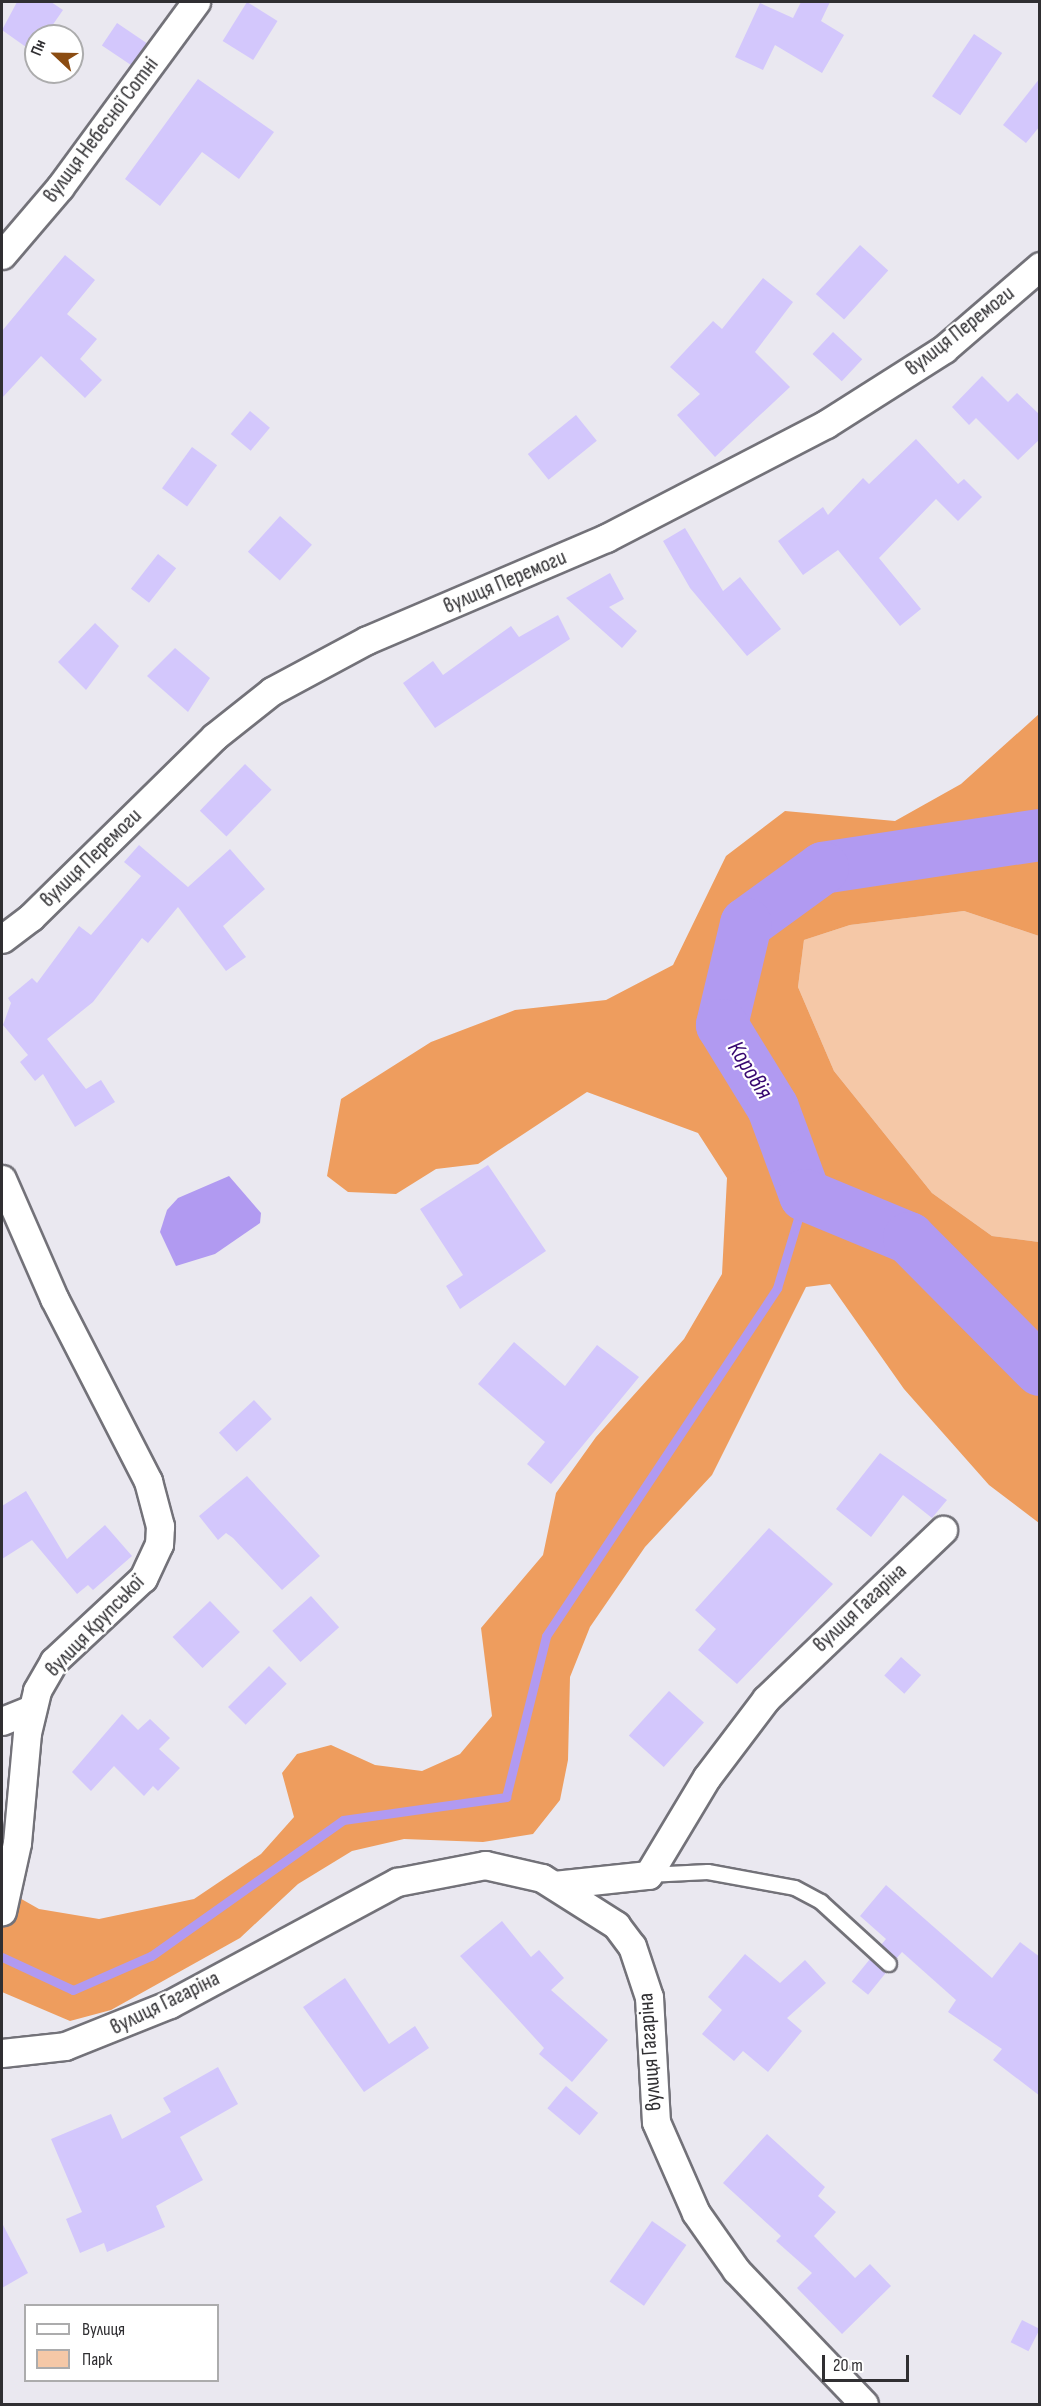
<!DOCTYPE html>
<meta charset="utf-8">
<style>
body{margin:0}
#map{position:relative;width:1041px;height:2406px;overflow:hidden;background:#eae8f0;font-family:"Sofia Sans Condensed",sans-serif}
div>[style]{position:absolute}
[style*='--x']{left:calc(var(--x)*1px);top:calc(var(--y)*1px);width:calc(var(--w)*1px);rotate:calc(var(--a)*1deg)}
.green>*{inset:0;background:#f5c8a7}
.forest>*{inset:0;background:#ee9d5e}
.water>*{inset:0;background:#b19af1}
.stream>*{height:9px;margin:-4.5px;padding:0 4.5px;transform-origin:4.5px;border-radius:4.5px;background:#b19af1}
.river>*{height:52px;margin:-26px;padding:0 26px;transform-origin:26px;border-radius:26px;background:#b19af1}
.building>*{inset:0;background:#d3c7fc;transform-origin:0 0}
.roads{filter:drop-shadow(2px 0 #737279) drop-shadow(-2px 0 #737279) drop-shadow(0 2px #737279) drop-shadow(0 -2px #737279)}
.service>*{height:14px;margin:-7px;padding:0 7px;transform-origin:7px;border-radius:7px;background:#fff}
.minor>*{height:27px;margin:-13.5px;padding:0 13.5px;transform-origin:13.5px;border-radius:13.5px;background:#fff}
span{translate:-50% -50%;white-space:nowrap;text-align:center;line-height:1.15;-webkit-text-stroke:4.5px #fff;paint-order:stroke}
.street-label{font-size:22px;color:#302f32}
.water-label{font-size:24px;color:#370770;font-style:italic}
.frame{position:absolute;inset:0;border:3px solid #302f32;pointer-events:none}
.legend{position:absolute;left:24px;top:2304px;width:195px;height:78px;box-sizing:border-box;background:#fff;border:2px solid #acacad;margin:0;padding:8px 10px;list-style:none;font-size:18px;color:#302f32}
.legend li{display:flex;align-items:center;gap:12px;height:30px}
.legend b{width:30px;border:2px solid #acacad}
.north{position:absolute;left:24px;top:24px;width:60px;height:60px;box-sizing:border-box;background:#fff;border:2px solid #acacad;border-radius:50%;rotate:292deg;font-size:16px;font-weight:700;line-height:24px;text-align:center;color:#302f32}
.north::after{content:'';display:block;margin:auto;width:21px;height:27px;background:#8b4c12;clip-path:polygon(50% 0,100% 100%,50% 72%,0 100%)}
.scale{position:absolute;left:822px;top:2355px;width:87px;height:27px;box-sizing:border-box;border:3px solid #302f32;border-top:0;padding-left:8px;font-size:18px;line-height:21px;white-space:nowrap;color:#302f32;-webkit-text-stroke:4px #fff;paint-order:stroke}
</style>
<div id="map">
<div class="green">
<i style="clip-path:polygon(964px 911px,1039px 936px,1039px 1242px,992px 1236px,932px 1193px,834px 1071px,798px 987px,804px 940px,850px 925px)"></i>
</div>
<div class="forest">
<i style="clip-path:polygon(1039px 714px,1039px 936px,964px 911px,850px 925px,804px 940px,798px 987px,834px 1071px,932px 1193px,992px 1236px,1039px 1242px,1039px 1523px,989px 1485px,904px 1389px,830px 1284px,806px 1287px,712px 1475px,645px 1547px,590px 1627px,570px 1677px,568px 1760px,560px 1800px,533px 1834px,483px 1842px,404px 1839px,352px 1851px,298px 1884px,240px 1938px,111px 2010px,70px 2021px,2px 1992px,2px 1888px,39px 1909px,99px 1919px,194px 1899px,261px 1854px,294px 1817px,282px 1773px,297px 1754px,331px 1745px,375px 1765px,422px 1771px,460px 1754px,492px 1716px,481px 1628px,543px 1555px,556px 1493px,596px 1437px,684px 1339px,722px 1274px,727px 1178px,698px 1133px,587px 1092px,478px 1164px,436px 1169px,396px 1194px,348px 1192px,327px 1176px,341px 1099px,431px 1042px,515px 1010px,606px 1000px,673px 965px,726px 856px,785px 811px,895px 821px,961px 784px)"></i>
</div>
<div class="water">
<i style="clip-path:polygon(229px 1176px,261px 1213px,260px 1223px,215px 1254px,176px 1266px,160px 1232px,167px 1210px,178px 1198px)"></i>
</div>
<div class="stream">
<i style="--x:2;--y:1957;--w:78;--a:24.9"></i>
<i style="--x:73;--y:1990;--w:85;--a:-23.6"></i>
<i style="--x:151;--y:1956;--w:235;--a:-35.3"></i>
<i style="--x:343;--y:1820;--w:165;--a:-8"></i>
<i style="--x:506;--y:1797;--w:166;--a:-76"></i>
<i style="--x:546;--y:1636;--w:418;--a:-56.4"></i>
<i style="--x:777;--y:1288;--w:97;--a:-73.2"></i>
</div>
<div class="river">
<i style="--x:1040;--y:835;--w:219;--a:171.4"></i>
<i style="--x:823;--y:868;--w:95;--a:144"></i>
<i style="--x:746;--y:924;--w:104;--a:103.4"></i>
<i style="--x:722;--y:1025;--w:97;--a:58.4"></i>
<i style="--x:773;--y:1108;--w:93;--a:69.8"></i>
<i style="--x:805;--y:1195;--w:113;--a:22.5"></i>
<i style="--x:909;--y:1238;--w:186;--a:45.2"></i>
</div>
<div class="building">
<i style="clip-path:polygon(17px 2px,51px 2px,63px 10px,45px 36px,36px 36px,33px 52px,2px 30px)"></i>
<i style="left:247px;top:2px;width:36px;height:46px;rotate:32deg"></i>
<i style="clip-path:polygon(801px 2px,830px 2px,821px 21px,844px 35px,822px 73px,775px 45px,763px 70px,735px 57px,760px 3px,793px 18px)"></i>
<i style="left:117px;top:23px;width:36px;height:27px;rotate:34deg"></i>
<i style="left:974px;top:34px;width:34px;height:75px;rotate:34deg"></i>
<i style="clip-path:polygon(1040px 78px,1040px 126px,1026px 143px,1003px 125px)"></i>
<i style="clip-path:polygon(198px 79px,274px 132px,239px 179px,202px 152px,160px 206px,125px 179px)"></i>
<i style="left:860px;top:245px;width:38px;height:66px;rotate:42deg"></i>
<i style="clip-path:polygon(65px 255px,95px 280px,67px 314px,97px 339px,80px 359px,102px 380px,85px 398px,41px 356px,2px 398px,2px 331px)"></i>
<i style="clip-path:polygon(763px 278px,793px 302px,755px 352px,790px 387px,715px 457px,677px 415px,700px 394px,670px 367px,713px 321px,722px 329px)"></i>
<i style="left:833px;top:332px;width:40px;height:30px;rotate:43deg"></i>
<i style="clip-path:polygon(982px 376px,1008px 402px,1017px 393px,1040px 415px,1040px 439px,1018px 460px,976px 418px,969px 425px,952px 407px)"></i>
<i style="left:250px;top:411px;width:26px;height:30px;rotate:40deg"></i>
<i style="left:576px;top:415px;width:33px;height:62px;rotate:51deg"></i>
<i style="clip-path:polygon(916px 439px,958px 484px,964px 479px,982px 497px,958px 521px,936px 499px,879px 558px,921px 609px,900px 626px,838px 550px,803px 575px,778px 541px,823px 507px,828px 515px,863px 478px,869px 484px)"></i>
<i style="left:192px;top:447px;width:31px;height:51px;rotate:36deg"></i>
<i style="left:280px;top:516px;width:43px;height:48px;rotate:42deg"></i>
<i style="clip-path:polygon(685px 528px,723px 591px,740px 577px,781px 629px,747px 656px,690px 588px,663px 541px)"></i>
<i style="left:158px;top:554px;width:23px;height:44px;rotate:38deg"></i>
<i style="clip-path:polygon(610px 573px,624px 599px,609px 607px,637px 631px,622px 648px,566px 598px)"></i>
<i style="clip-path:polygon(558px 615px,570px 639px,435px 728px,403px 683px,433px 661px,443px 675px,511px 626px,519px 637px)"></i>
<i style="clip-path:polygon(95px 623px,119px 646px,86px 690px,58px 662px)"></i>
<i style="clip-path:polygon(175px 648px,210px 678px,188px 712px,147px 676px)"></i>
<i style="left:245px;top:764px;width:37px;height:65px;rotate:44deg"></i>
<i style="clip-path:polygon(139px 845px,188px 887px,230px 849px,265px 889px,223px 926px,246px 957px,226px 971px,178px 907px,148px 943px,142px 938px,93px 1002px,47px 1039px,86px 1089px,101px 1080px,115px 1102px,75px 1127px,43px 1074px,35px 1081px,20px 1062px,28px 1055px,3px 1025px,11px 1003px,8px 998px,32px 978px,37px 983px,79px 926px,91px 935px,141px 876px,124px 862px)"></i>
<i style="clip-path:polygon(488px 1165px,546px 1251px,460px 1309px,446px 1286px,463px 1275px,420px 1209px)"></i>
<i style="clip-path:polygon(514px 1342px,565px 1386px,597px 1345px,639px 1377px,551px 1484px,527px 1464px,545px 1442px,478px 1384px)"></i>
<i style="left:254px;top:1400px;width:26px;height:48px;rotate:47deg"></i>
<i style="clip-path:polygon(880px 1453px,947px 1500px,932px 1518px,903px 1495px,871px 1537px,836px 1509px)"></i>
<i style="clip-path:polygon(247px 1476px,320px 1556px,282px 1590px,233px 1538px,226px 1533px,218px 1540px,199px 1516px)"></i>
<i style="clip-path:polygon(26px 1491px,67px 1559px,105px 1525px,132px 1556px,93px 1590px,88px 1585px,77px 1594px,32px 1540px,2px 1559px,2px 1506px)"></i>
<i style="clip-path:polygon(769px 1528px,833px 1584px,737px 1684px,698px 1650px,716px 1629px,695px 1610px)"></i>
<i style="left:311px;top:1596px;width:42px;height:52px;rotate:48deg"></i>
<i style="left:210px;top:1601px;width:43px;height:52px;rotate:46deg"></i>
<i style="left:901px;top:1657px;width:27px;height:25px;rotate:42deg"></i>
<i style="left:269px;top:1666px;width:25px;height:58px;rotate:45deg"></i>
<i style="left:669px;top:1691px;width:47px;height:60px;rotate:42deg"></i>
<i style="clip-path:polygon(122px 1714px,138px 1730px,150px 1719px,170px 1738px,159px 1749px,180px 1768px,158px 1791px,153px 1786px,144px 1796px,114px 1766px,91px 1791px,72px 1772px)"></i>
<i style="clip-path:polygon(886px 1885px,992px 1978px,1020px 1942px,1040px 1957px,1040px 2096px,993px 2060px,1002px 2049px,948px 2012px,956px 2000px,902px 1952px,896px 1959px,881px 1945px,886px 1939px,860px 1916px)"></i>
<i style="clip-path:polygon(502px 1921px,531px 1957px,539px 1950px,564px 1978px,551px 1990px,608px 2040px,572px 2082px,539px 2054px,544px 2048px,460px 1956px)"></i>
<i style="clip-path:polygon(745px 1954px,780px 1983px,805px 1960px,826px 1983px,787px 2018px,802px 2031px,768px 2072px,743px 2051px,734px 2061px,702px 2034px,722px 2010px,708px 1997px)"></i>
<i style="left:870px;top:1959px;width:21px;height:29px;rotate:39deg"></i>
<i style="clip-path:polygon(345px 1978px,389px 2044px,415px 2026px,429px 2048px,364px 2092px,303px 2007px)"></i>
<i style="clip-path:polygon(218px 2067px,238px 2104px,180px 2137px,203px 2180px,156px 2206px,165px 2227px,107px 2252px,104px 2243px,80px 2253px,66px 2219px,82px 2212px,51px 2139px,111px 2114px,122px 2139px,171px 2112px,163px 2098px)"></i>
<i style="left:566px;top:2086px;width:42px;height:29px;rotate:40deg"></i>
<i style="clip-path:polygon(767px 2134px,825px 2187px,818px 2196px,836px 2212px,814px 2236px,855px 2278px,870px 2264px,891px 2286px,842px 2334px,797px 2288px,812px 2273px,776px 2241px,781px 2236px,723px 2183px)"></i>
<i style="left:652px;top:2221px;width:42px;height:74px;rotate:35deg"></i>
<i style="clip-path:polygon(2px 2223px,28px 2273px,2px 2288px)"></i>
<i style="left:1022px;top:2320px;width:20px;height:25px;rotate:27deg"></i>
</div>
<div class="roads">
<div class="service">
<i style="--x:648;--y:1875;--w:60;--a:-2.9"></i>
<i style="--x:708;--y:1872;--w:88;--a:10.4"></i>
<i style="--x:795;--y:1888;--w:30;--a:28"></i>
<i style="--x:821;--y:1902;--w:92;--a:42.4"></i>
</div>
<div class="minor">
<i style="--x:2;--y:255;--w:89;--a:-49.5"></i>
<i style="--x:60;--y:187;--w:230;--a:-53.7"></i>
<i style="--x:2;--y:939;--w:36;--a:-37"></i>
<i style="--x:31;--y:917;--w:257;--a:-44.5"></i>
<i style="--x:214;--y:737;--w:74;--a:-38.4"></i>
<i style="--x:272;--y:691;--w:108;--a:-28.2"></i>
<i style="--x:367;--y:640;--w:260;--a:-23.1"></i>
<i style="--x:606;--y:538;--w:248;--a:-27.4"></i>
<i style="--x:826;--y:424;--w:140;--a:-32.4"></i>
<i style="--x:944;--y:349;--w:127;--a:-40.8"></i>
<i style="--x:2;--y:1179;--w:130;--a:66.4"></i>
<i style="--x:54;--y:1298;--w:206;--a:62.8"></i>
<i style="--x:148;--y:1481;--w:47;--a:75.1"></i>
<i style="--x:160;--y:1526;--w:18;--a:93"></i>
<i style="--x:159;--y:1544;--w:38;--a:115"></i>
<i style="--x:143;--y:1578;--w:122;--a:137"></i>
<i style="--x:54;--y:1661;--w:34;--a:120"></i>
<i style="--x:37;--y:1691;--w:43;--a:103.4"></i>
<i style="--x:27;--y:1733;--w:110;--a:95.2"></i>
<i style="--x:17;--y:1843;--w:70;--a:102.4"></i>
<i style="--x:2;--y:1721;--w:32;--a:-22"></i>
<i style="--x:554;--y:1885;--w:95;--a:-6.1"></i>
<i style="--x:648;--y:1875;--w:114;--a:-59"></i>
<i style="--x:707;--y:1777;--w:98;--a:-52.9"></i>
<i style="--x:766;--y:1699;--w:245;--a:-43.7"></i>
<i style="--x:2;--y:2053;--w:63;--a:-6.3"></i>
<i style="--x:65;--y:2046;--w:113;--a:-21.8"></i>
<i style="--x:170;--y:2004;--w:258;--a:-28.3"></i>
<i style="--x:397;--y:1882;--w:90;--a:-10.9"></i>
<i style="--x:485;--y:1865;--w:58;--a:12.8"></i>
<i style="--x:542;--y:1878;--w:88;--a:32.4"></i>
<i style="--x:616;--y:1925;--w:26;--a:53"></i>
<i style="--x:632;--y:1946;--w:54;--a:71.6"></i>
<i style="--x:649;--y:1997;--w:125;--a:86.8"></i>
<i style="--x:656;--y:2122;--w:99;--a:66.3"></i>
<i style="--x:696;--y:2213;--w:70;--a:54.9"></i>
<i style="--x:736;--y:2270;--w:185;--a:46.3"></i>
</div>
</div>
<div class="street-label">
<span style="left:101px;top:130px;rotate:-53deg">вулиця Небесної Сотні</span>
<span style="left:960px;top:331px;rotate:-38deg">вулиця Перемоги</span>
<span style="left:505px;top:582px;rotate:-23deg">вулиця Перемоги</span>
<span style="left:91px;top:858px;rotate:-44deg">вулиця Перемоги</span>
<span style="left:860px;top:1608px;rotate:-43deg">вулиця Гагаріна</span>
<span style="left:95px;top:1626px;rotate:-46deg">вулиця Крупської</span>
<span style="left:165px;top:2003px;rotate:-26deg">вулиця Гагаріна</span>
<span style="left:650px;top:2052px;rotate:-94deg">вулиця Гагаріна</span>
</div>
<div class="water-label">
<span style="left:750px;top:1070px;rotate:58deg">Коровія</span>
</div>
<div class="frame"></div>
<ul class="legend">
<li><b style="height:8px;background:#fff"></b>Вулиця</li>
<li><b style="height:16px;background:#f5c8a7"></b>Парк</li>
</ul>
<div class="north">Пн</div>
<div class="scale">20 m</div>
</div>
